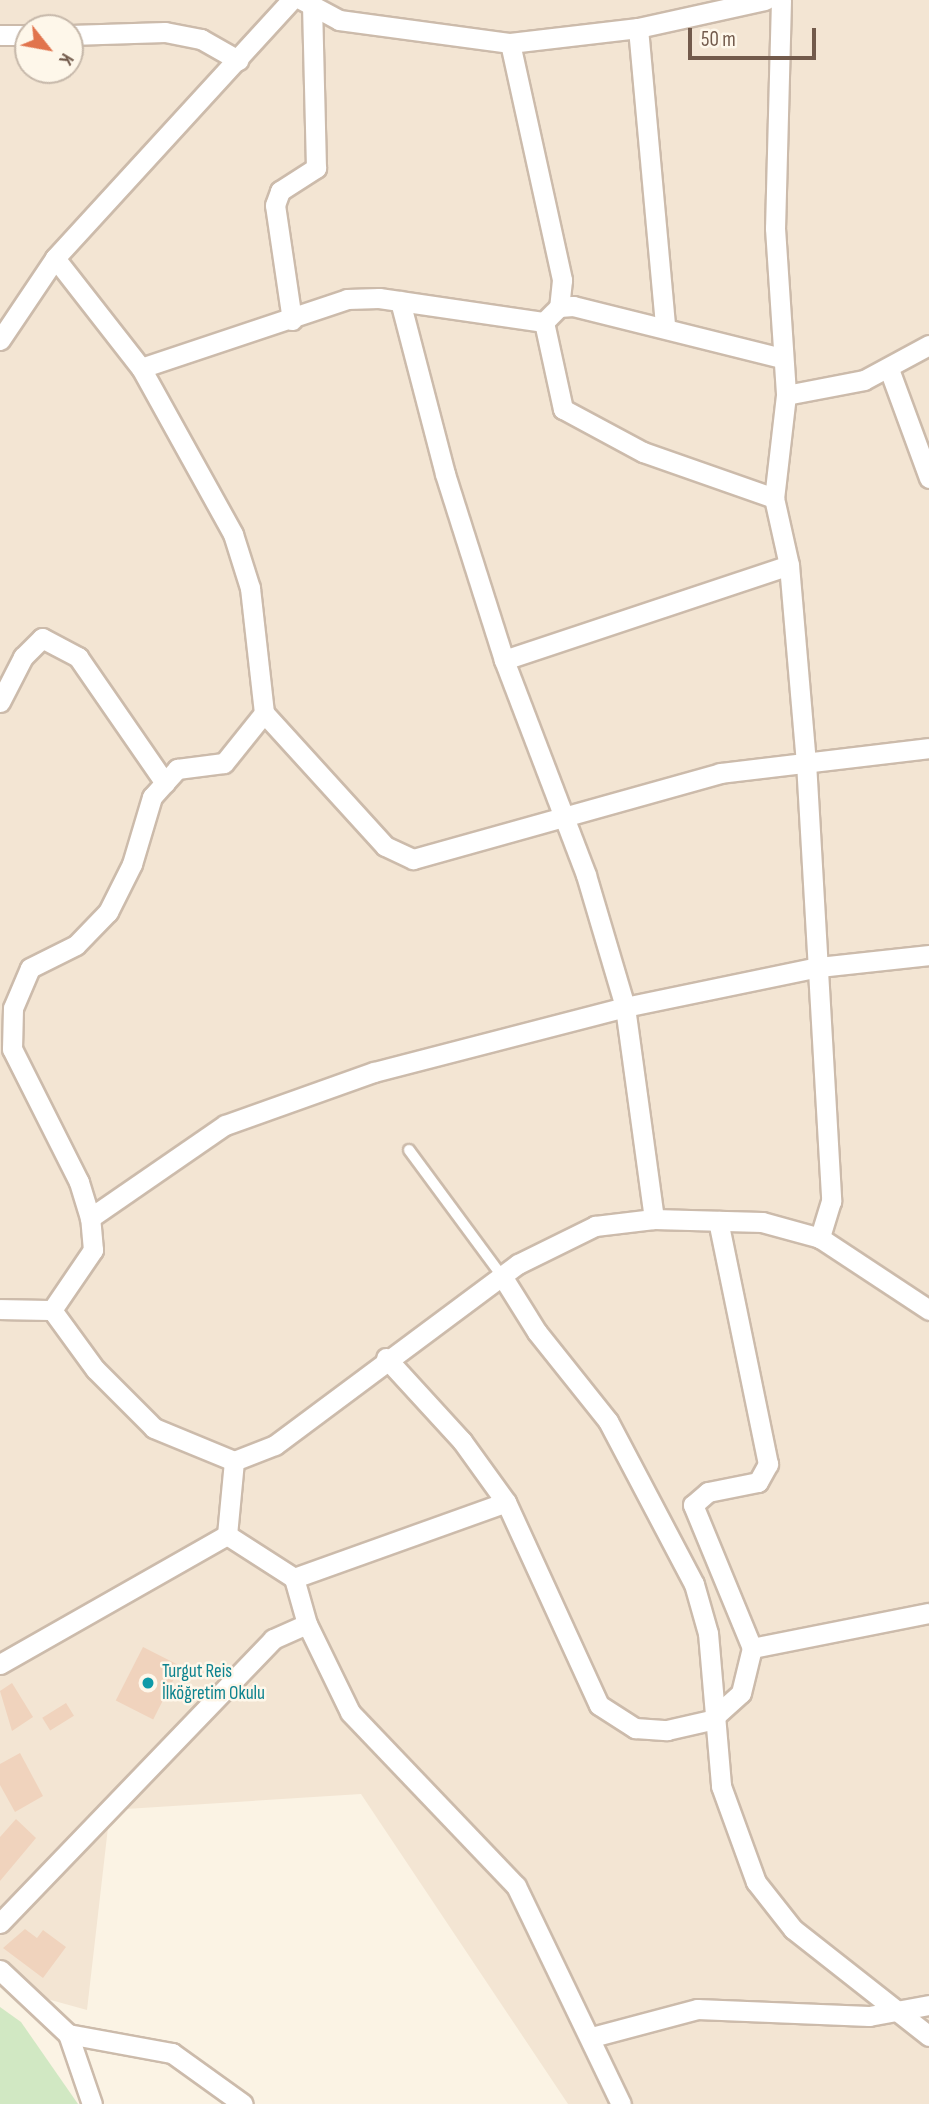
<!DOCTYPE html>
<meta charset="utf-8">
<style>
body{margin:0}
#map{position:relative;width:929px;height:2104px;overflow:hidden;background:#fbf3e4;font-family:"Sofia Sans Condensed",sans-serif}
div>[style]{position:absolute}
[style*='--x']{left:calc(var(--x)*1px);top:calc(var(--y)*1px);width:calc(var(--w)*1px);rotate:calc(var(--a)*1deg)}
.residential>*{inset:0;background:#f3e5d3}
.green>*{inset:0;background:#d1e8c3}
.building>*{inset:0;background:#f0d3bd;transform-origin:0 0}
.roads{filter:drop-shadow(2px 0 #ccbbab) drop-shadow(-2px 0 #ccbbab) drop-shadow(0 2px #ccbbab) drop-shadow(0 -2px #ccbbab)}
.service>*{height:10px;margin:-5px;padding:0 5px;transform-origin:5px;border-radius:5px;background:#fff}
.minor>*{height:19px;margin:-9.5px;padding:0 9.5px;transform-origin:9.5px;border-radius:9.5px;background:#fff}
.dots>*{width:19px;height:19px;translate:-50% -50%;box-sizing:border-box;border:4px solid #fef7ea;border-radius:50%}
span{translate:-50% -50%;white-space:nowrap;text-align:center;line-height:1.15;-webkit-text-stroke:5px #fef7ea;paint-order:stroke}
.culture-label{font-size:19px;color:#0d838f}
.left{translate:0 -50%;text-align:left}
.north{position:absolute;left:14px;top:14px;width:70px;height:70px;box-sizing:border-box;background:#fef7ea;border:2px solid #c6b8aa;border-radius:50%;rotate:121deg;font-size:19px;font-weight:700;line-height:28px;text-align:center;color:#725a4b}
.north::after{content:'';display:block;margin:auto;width:24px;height:32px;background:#e1744d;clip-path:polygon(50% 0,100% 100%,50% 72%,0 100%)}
.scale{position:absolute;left:688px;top:28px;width:128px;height:32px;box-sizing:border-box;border:4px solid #725a4b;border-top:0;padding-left:9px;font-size:21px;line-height:24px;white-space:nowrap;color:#725a4b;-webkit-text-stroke:5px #fef7ea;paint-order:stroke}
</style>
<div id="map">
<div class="residential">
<i style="clip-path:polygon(evenodd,0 0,929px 0,929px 2104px,568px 2104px,361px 1794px,110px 1810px,87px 2010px,0 1986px,0 0,28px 28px,70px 28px,70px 70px,28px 70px,28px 28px)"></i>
</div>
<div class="green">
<i style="clip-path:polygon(0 2007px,21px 2022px,78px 2104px,0 2104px)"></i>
</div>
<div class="building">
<i style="left:143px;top:1647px;width:42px;height:60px;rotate:27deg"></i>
<i style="clip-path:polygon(12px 1683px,33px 1717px,12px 1731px,0 1691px)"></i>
<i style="left:66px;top:1703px;width:15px;height:28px;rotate:58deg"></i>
<i style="clip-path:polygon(20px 1753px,43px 1796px,15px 1812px,0 1785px,0 1764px)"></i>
<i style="clip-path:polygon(16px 1819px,36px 1838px,0 1881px,0 1837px)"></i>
<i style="clip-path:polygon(25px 1929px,37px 1938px,43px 1930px,66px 1947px,43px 1978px,3px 1948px)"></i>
</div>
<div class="roads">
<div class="service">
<i style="--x:409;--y:1150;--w:157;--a:53.6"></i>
</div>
<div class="minor">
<i style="--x:302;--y:0;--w:42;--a:28.4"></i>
<i style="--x:339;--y:20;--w:173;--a:7.7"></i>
<i style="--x:510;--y:43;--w:129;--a:-6.7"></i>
<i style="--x:638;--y:28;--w:130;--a:-12.4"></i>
<i style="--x:781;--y:0;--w:228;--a:91.5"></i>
<i style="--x:775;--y:228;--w:167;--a:86.2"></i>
<i style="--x:786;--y:395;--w:104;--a:96.6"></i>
<i style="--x:774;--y:498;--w:69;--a:77.4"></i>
<i style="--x:789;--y:565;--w:198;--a:85.1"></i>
<i style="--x:806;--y:762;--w:440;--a:86.7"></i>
<i style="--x:831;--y:1201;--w:39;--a:107"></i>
<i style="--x:638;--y:28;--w:299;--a:84.8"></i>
<i style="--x:0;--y:35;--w:28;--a:0"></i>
<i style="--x:70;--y:35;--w:95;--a:-1.8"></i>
<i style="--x:165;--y:32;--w:37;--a:11"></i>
<i style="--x:201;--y:39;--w:43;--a:29.6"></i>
<i style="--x:510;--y:43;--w:243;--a:77.6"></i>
<i style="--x:562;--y:280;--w:27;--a:96"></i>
<i style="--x:55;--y:258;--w:140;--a:52"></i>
<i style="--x:141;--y:368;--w:190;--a:61"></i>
<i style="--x:233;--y:534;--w:57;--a:72.5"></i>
<i style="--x:250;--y:588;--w:126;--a:83.6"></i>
<i style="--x:264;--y:713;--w:180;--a:47.7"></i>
<i style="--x:385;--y:846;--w:31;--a:25"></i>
<i style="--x:413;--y:859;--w:319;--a:-15.6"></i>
<i style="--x:720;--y:773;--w:210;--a:-6.8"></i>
<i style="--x:400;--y:301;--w:179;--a:75.4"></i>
<i style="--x:445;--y:474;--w:195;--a:72.4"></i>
<i style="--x:504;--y:660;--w:230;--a:69.1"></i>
<i style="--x:586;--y:875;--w:138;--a:73.5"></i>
<i style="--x:625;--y:1007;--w:214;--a:82.2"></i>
<i style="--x:292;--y:320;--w:116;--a:-98.4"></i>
<i style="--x:275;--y:205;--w:15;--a:-70"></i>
<i style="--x:280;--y:191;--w:43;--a:-32.6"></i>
<i style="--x:316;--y:168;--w:159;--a:-91.4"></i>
<i style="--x:544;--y:322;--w:89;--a:77.7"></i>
<i style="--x:563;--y:409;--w:91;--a:28.3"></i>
<i style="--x:643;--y:452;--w:139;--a:19.3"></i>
<i style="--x:0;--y:340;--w:99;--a:-56.1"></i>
<i style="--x:55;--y:258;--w:350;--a:-47.5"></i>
<i style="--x:141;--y:368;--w:217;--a:-18.5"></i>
<i style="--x:347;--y:299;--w:32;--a:-2"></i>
<i style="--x:379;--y:298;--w:167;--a:8.3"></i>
<i style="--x:544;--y:322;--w:21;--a:-45"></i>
<i style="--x:559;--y:307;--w:14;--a:-4"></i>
<i style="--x:573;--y:306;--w:215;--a:14"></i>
<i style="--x:889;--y:369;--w:116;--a:69.8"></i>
<i style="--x:786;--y:395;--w:79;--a:-10.9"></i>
<i style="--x:864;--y:380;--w:74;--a:-28.3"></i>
<i style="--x:504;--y:660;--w:300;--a:-18.4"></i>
<i style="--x:0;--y:702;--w:51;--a:-62.9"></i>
<i style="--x:23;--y:657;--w:27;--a:-45"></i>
<i style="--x:42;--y:638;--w:41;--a:27.8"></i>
<i style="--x:78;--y:657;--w:153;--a:55.4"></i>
<i style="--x:90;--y:1218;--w:164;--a:-34.6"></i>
<i style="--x:225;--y:1125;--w:158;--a:-19.6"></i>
<i style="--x:374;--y:1072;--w:259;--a:-14.5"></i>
<i style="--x:625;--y:1007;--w:198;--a:-11.7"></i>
<i style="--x:819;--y:967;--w:111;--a:-6.2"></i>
<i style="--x:502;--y:1276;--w:66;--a:58"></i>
<i style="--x:537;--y:1332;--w:114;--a:51.4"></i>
<i style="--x:608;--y:1421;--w:184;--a:62.2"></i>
<i style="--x:694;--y:1584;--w:51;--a:74.1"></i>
<i style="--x:708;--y:1633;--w:154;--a:85.1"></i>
<i style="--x:721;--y:1786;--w:102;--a:70"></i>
<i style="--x:756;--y:1882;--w:60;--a:51.8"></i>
<i style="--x:793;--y:1929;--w:173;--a:38.2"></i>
<i style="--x:0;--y:1309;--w:52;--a:1.1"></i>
<i style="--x:386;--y:1358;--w:113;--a:47.5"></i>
<i style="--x:462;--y:1441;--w:75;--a:54.2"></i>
<i style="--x:506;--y:1502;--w:223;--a:65.4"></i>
<i style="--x:599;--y:1705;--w:43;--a:32.6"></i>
<i style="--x:635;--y:1728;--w:32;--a:4"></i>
<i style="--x:667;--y:1730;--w:45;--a:-12.8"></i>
<i style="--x:711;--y:1720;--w:40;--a:-42"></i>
<i style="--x:741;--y:1693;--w:46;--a:-76.3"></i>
<i style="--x:752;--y:1648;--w:155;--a:-112.4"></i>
<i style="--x:693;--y:1505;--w:20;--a:-41"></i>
<i style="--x:708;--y:1492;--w:51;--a:-11.3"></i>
<i style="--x:758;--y:1482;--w:21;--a:-61"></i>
<i style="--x:768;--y:1464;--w:248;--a:-101.6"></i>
<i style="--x:234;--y:1461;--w:87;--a:-157.6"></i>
<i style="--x:154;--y:1428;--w:83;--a:-135"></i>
<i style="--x:95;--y:1369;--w:73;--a:-126.1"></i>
<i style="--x:52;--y:1310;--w:73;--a:-55.7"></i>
<i style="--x:93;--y:1250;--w:32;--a:-95"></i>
<i style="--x:90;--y:1218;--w:38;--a:-107"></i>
<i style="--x:79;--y:1182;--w:149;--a:-116.7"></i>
<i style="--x:12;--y:1049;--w:41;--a:-88.6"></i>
<i style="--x:13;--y:1008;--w:43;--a:-67"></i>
<i style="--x:30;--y:968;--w:51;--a:-26.6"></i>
<i style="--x:76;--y:945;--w:46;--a:-45.9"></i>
<i style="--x:108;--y:912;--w:54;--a:-63.4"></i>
<i style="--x:132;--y:864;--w:70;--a:-73.4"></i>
<i style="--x:152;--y:797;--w:38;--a:-48"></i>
<i style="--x:177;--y:769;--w:47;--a:-7.3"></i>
<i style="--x:224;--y:763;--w:64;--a:-51.3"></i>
<i style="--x:294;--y:1578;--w:225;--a:-19.7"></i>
<i style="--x:752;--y:1648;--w:180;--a:-11.2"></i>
<i style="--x:0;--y:1664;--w:261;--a:-29.6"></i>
<i style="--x:0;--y:1923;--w:394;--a:-46.1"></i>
<i style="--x:273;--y:1639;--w:37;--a:-24"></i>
<i style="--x:0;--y:1970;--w:93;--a:43.3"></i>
<i style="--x:68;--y:2034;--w:74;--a:71.1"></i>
<i style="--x:68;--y:2034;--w:106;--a:10.4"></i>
<i style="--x:172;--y:2053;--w:87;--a:35.7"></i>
<i style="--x:592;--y:2037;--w:109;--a:-14.9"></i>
<i style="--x:697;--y:2009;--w:172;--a:2.3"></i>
<i style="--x:869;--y:2016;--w:61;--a:-10.4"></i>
<i style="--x:621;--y:2104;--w:242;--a:-115.7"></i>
<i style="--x:516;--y:1886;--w:240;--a:-133.7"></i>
<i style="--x:350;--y:1712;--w:98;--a:-116"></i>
<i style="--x:307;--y:1624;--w:48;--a:-105.8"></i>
<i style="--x:294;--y:1578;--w:80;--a:-147.3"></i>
<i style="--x:227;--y:1535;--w:74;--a:-84.6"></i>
<i style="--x:234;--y:1461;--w:44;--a:-21.3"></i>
<i style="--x:275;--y:1445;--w:303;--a:-36.7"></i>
<i style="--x:518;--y:1264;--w:86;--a:-26.3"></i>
<i style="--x:595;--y:1226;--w:59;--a:-6.8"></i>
<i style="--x:654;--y:1219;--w:108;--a:1.6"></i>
<i style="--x:762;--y:1222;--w:60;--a:15.4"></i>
<i style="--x:820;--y:1238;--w:131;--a:33.4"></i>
</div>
</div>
<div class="dots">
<i style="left:148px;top:1683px;background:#0f9aa8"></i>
</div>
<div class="culture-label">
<span class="left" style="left:162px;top:1683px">Turgut Reis<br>İlköğretim Okulu</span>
</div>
<div class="north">K</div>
<div class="scale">50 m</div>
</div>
